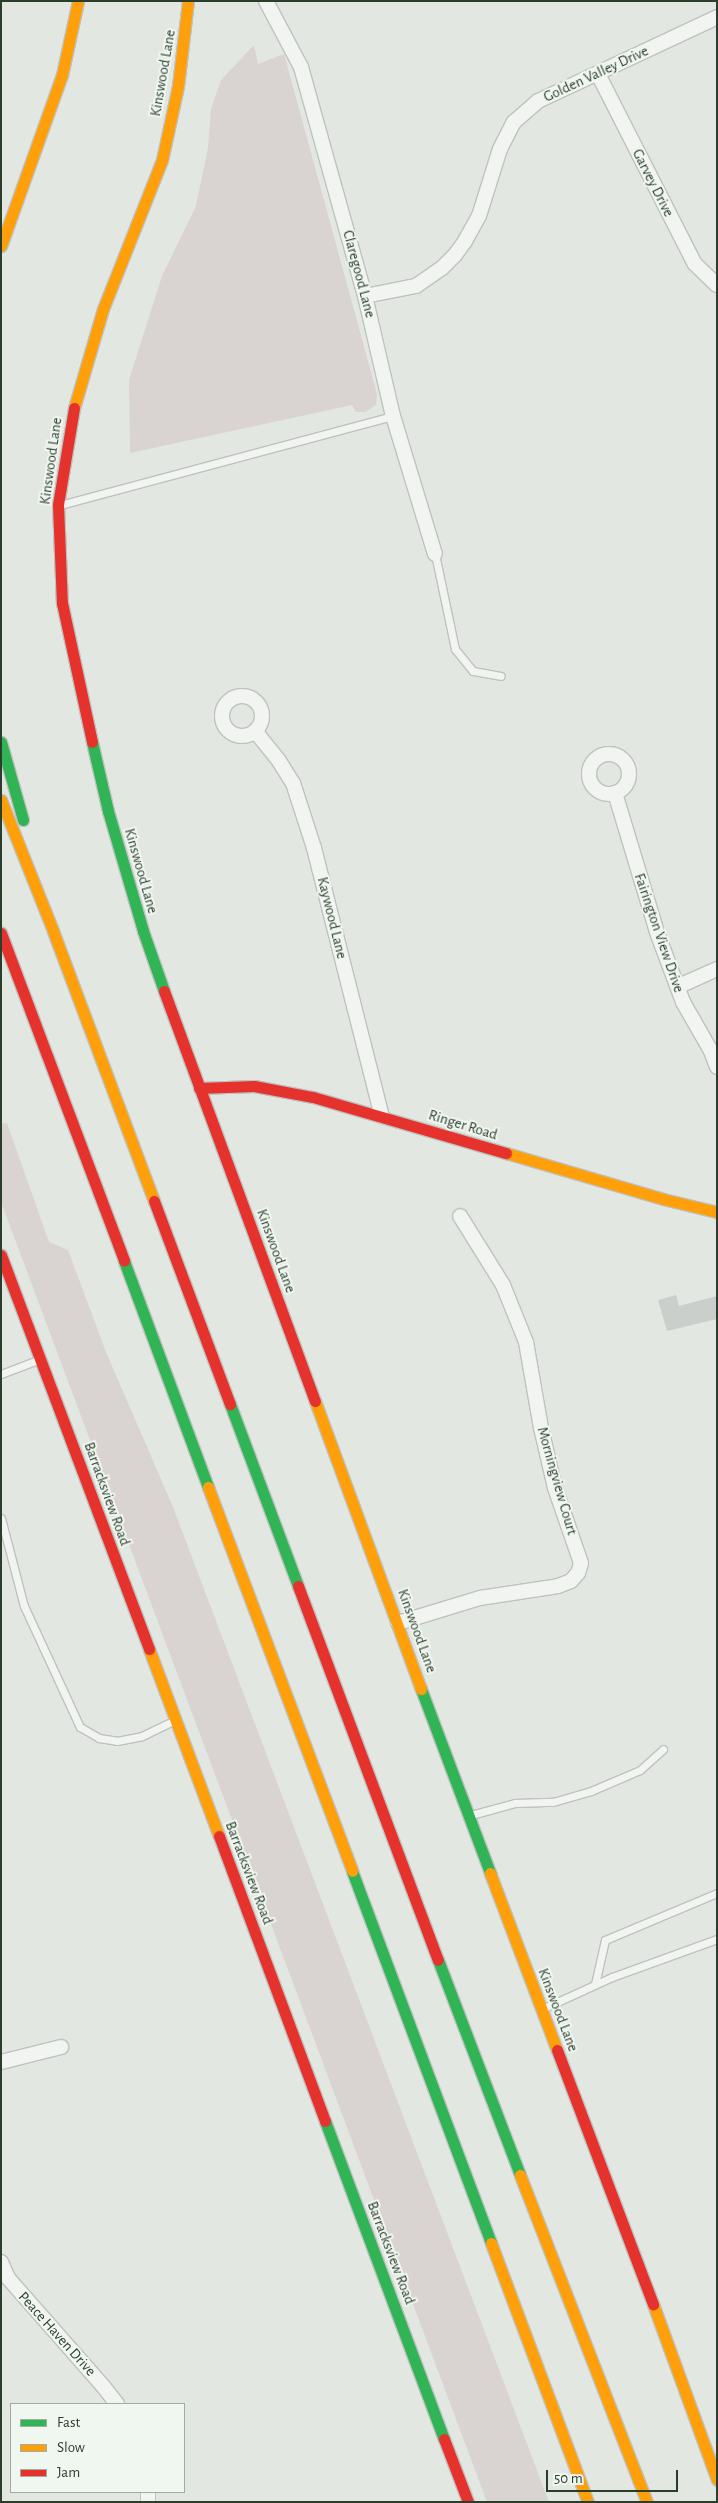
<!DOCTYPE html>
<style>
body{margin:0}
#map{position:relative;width:718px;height:2503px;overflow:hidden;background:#e2e7e2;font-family:"Alegreya Sans",sans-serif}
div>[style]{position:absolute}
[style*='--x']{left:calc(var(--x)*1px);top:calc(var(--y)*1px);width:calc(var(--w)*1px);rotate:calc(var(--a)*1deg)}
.green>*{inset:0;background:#d9d4d1}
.building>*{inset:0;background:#cbcfcb}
.roads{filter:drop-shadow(1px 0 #bfc2bf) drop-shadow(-1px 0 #bfc2bf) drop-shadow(0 1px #bfc2bf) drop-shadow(0 -1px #bfc2bf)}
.lane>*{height:7px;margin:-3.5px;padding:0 3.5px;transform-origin:3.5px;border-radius:3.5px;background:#f1f4f1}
.street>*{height:14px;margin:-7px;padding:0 7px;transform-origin:7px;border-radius:7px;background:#f1f4f1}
.street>.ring{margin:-7px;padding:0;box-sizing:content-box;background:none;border:14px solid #f1f4f1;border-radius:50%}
.fast>*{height:11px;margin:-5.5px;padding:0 5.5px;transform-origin:5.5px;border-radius:5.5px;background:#30b455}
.slow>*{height:11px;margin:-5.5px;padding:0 5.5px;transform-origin:5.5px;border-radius:5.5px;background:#ff9f0a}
.jam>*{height:11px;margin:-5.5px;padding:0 5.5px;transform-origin:5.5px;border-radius:5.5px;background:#e5322d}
span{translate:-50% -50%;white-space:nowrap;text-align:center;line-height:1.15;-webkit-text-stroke:4px #f0f6f0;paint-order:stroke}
.street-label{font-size:15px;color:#2b3e2c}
.frame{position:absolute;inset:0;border:2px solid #2b3e2c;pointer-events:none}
.legend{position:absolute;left:10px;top:2403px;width:175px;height:90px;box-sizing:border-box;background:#f0f6f0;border:1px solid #a1aca2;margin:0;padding:6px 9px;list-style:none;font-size:15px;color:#2b3e2c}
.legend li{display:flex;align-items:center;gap:10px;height:25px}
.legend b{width:25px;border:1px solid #a1aca2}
.scale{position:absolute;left:546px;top:2470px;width:132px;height:22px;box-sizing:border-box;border:2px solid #2b3e2c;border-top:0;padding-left:6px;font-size:15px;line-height:18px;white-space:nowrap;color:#2b3e2c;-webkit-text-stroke:4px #f0f6f0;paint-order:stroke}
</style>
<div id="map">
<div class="green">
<i style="clip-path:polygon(254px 45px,258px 64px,284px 54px,377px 394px,376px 405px,365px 412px,356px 412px,352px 405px,130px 453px,129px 380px,162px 276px,196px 206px,208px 148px,211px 109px,221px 80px)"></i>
<i style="clip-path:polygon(7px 1123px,49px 1242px,68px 1250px,106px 1352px,173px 1507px,549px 2502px,487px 2502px,1px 1202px,1px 1124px)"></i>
</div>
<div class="building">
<i style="clip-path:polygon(676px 1295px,679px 1306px,717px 1296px,717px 1319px,667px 1331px,658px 1300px)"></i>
</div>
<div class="roads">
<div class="lane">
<i style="--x:60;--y:505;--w:345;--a:-15"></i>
<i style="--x:435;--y:554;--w:97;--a:78.1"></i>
<i style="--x:455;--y:649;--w:28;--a:51"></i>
<i style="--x:473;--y:671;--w:28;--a:10"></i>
<i style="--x:1;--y:1374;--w:40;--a:-21"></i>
<i style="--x:1;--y:1518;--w:91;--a:75.4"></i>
<i style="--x:24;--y:1606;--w:133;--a:65.2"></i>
<i style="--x:80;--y:1727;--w:22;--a:30"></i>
<i style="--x:99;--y:1738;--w:18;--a:9"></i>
<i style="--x:117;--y:1741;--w:25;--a:-11"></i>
<i style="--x:142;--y:1736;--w:37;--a:-26"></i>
<i style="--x:471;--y:1815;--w:46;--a:-15.3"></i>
<i style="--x:515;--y:1803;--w:38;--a:-2"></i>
<i style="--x:553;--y:1802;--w:40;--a:-16"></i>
<i style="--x:591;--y:1791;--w:53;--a:-23.2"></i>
<i style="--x:640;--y:1770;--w:31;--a:-42"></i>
<i style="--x:595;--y:1984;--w:45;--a:-77.2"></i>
<i style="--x:605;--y:1940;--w:121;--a:-22.8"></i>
<i style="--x:544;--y:2008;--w:75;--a:-24.5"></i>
<i style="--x:612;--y:1977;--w:112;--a:-19.9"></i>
</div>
<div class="street">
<i style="--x:266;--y:1;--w:75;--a:62.1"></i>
<i style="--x:301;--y:67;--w:238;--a:74.4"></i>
<i style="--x:365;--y:296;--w:123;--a:76.9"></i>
<i style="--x:393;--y:416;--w:144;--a:73.1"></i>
<i style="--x:598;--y:74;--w:213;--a:63"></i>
<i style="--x:695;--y:264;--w:30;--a:44"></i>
<i style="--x:365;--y:296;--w:52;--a:-11.1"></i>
<i style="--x:416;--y:286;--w:32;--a:-35"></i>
<i style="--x:442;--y:268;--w:18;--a:-45"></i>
<i style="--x:455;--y:255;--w:17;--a:-54"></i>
<i style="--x:465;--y:241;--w:29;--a:-61"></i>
<i style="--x:479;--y:216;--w:70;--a:-72.6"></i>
<i style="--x:500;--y:149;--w:30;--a:-63"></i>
<i style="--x:514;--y:122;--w:32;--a:-41"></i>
<i style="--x:538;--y:101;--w:198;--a:-25.1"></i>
<i class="ring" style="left:222px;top:696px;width:26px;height:26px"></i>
<i style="--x:255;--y:731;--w:38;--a:51"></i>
<i style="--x:279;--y:761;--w:26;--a:58"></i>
<i style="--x:293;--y:783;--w:68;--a:72.1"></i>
<i style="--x:314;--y:848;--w:276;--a:75.8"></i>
<i class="ring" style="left:589px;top:754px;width:26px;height:26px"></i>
<i style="--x:615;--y:793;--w:148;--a:73.2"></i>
<i style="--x:658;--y:935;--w:72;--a:69.5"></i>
<i style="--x:683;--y:1002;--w:56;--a:60.3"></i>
<i style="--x:711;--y:1051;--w:17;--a:69"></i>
<i style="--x:679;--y:986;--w:42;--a:-24.1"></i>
<i style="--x:398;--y:1623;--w:86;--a:-17"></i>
<i style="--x:480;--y:1598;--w:79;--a:-8.7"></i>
<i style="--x:558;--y:1586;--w:14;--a:-21"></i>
<i style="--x:571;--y:1581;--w:11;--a:-49"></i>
<i style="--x:578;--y:1573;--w:10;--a:-73"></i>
<i style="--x:581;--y:1563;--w:79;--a:-109.1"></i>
<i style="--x:555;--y:1488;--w:62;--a:-103.1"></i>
<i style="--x:541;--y:1428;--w:87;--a:-99.9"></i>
<i style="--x:526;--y:1342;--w:61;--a:-112"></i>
<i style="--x:503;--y:1285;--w:81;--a:-121.9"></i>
<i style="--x:1;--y:2062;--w:62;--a:-14"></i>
<i style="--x:1;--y:2262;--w:17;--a:66"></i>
<i style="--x:8;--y:2278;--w:144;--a:48.7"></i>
<i style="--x:103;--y:2386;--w:23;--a:52"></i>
<i style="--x:148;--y:2492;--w:10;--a:90"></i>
</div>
<div class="fast">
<i style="--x:1;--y:742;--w:81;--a:74.2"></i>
<i style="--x:92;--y:742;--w:71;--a:76.9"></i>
<i style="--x:108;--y:811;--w:125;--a:73.7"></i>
<i style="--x:143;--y:931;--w:64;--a:70.7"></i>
<i style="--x:124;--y:1261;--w:241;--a:69.6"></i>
<i style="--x:230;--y:1404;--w:194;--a:69.5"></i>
<i style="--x:421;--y:1689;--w:197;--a:69.4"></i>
<i style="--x:352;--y:1871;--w:397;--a:69.5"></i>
<i style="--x:438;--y:1960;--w:230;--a:69.1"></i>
<i style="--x:325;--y:2121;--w:340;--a:69.5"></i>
</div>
<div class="slow">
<i style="--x:1;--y:246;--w:182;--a:-70.4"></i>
<i style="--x:62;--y:75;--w:76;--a:-77.8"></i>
<i style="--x:74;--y:408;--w:103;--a:-73.7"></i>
<i style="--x:103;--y:309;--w:160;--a:-68.4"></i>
<i style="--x:162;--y:160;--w:76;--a:-77.8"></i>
<i style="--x:178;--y:86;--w:86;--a:-83.3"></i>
<i style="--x:1;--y:800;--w:141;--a:68.3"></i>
<i style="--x:53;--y:931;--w:288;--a:69.5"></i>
<i style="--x:506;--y:1153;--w:164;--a:16.3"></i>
<i style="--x:663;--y:1199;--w:56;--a:13.5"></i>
<i style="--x:315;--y:1401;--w:307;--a:69.8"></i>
<i style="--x:208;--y:1487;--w:410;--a:69.4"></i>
<i style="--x:149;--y:1649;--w:200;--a:69.5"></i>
<i style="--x:490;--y:1873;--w:189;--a:69.3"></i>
<i style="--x:520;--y:2175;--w:351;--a:68.8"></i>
<i style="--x:491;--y:2243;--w:277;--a:69.5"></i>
<i style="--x:653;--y:2304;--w:187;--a:70"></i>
</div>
<div class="jam">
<i style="--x:74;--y:408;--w:98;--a:99.4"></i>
<i style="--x:58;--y:505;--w:98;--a:87.7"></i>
<i style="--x:62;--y:603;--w:142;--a:77.8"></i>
<i style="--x:1;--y:933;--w:350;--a:69.4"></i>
<i style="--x:164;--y:991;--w:437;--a:69.8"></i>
<i style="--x:199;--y:1088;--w:55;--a:-2.1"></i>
<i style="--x:254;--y:1086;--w:60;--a:10.6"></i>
<i style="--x:313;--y:1097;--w:201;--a:16.2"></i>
<i style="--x:154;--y:1201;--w:217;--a:69.5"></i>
<i style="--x:1;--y:1255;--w:421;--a:69.4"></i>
<i style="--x:298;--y:1586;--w:399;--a:69.5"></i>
<i style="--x:219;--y:1836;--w:304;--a:69.6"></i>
<i style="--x:557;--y:2050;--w:272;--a:69.3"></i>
<i style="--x:444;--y:2439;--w:67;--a:69.1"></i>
</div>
</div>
<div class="street-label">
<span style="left:163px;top:73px;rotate:-80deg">Kinswood Lane</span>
<span style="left:596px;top:74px;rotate:-25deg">Golden Valley Drive</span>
<span style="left:653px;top:183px;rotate:63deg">Garvey Drive</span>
<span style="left:359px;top:274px;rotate:75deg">Claregood Lane</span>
<span style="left:51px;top:461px;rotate:-82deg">Kinswood Lane</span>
<span style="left:141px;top:871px;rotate:74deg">Kinswood Lane</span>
<span style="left:332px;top:918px;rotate:76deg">Kaywood Lane</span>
<span style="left:659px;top:933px;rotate:71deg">Fairington View Drive</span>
<span style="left:463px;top:1125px;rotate:17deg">Ringer Road</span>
<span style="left:276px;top:1251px;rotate:70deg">Kinswood Lane</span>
<span style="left:557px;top:1481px;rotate:74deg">Morningview Court</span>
<span style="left:107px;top:1494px;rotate:70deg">Barracksview Road</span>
<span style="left:417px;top:1631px;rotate:70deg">Kinswood Lane</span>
<span style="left:249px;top:1873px;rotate:69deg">Barracksview Road</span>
<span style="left:558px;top:2010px;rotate:69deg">Kinswood Lane</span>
<span style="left:391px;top:2253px;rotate:69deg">Barracksview Road</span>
<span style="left:57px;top:2334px;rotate:48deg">Peace Haven Drive</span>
</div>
<div class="frame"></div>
<ul class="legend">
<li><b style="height:6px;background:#30b455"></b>Fast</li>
<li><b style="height:6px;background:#ff9f0a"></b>Slow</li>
<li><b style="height:6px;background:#e5322d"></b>Jam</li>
</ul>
<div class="scale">50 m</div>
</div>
